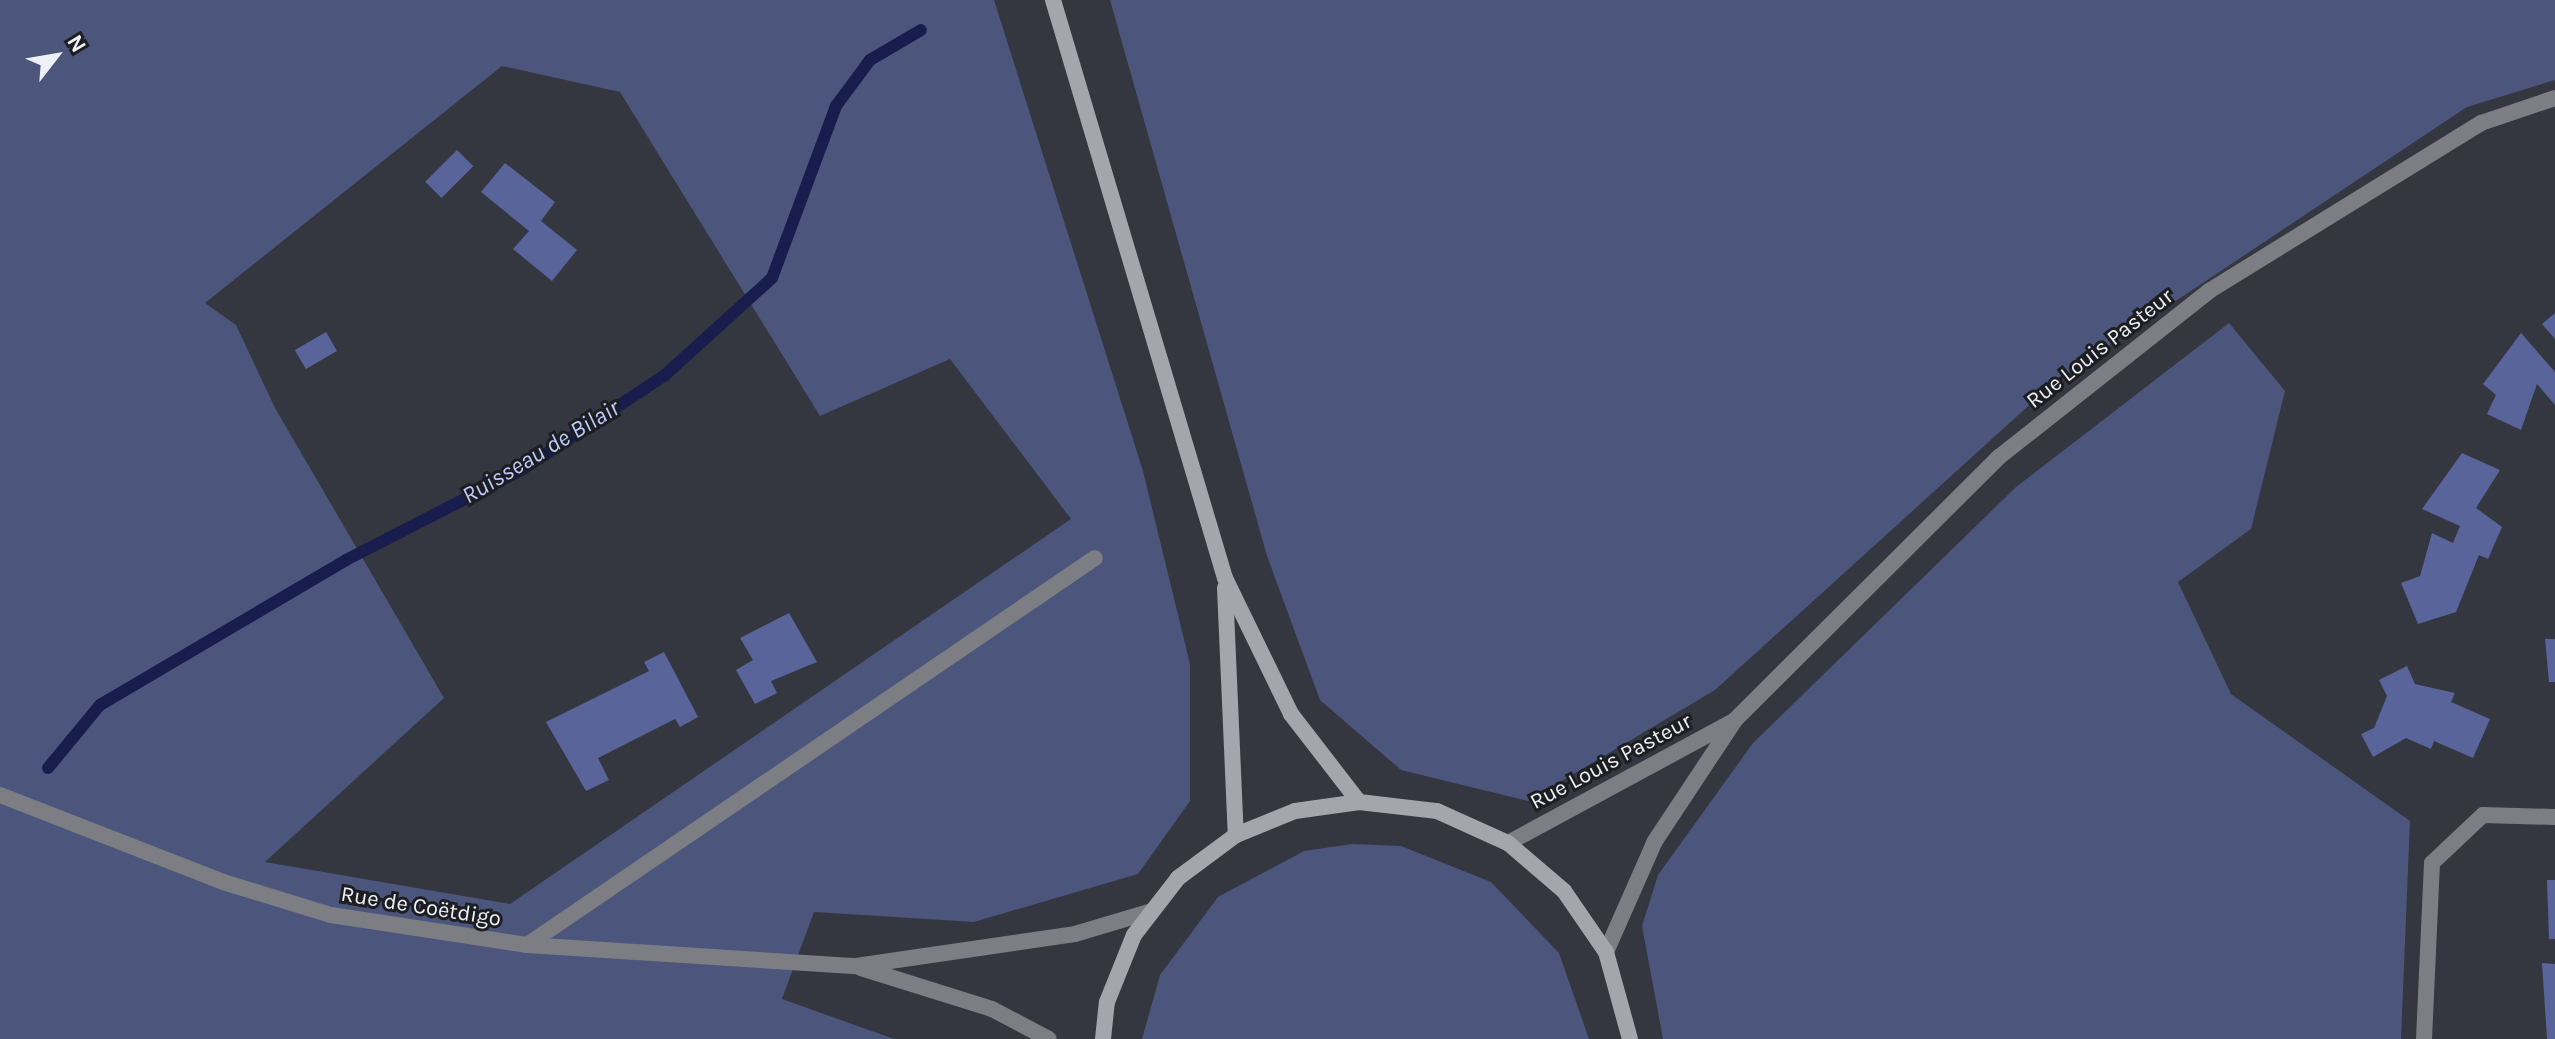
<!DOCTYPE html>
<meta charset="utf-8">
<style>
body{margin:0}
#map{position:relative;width:2555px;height:1039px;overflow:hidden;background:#343640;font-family:Karla,sans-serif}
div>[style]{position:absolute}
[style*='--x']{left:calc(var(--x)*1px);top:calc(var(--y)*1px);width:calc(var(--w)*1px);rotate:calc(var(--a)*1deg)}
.green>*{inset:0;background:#4c557c}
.stream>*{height:12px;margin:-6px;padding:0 6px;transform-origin:6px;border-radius:6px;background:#181d4d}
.building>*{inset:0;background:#59649b;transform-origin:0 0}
.minor>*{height:16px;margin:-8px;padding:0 8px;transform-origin:8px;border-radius:8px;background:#7d7e83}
.tertiary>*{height:16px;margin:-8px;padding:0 8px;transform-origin:8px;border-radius:8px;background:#7d7e83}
.secondary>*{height:16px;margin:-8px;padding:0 8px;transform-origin:8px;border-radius:8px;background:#a4a6ae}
span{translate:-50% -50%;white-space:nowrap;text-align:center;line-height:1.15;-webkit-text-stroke:6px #1d1e22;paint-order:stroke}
.street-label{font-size:22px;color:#eef0f6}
.water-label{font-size:24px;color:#becbfc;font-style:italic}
.north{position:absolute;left:16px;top:16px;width:80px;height:80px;-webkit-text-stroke:6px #1d1e22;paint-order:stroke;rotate:59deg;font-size:22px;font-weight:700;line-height:32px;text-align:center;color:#eef0f6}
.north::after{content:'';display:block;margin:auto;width:28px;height:36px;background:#eef0f6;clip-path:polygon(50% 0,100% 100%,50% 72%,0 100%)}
</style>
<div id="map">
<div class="green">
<i style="clip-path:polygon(evenodd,0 0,994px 0,1143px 471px,1190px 664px,1190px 801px,1138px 874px,974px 922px,814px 912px,782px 999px,894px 1039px,0 1039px,0 0,502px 66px,620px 92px,820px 416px,950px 359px,1071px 519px,510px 904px,265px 862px,444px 698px,275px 408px,236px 325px,205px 303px,502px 66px)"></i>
<i style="clip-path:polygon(1110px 0,2555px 0,2555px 80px,2467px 107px,2057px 380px,1715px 690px,1528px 801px,1401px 770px,1320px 700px,1267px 556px)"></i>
<i style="clip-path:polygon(2229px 323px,2285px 391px,2251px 529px,2178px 582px,2231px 694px,2410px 821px,2401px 1039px,1663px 1039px,1642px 926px,1658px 875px,1753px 743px,2016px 487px)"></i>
<i style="clip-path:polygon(1352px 844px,1401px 846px,1491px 882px,1559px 953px,1589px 1039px,1142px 1039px,1160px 975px,1218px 897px,1304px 851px)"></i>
</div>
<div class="stream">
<i style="--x:48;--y:768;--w:82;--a:-50.5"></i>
<i style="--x:100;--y:705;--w:286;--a:-30.5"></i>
<i style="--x:346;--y:560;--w:199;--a:-27.2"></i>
<i style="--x:523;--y:469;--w:170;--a:-33.5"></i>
<i style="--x:665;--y:375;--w:144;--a:-42.2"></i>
<i style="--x:772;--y:278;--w:184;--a:-69.6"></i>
<i style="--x:836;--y:106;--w:57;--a:-53.5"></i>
<i style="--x:870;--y:60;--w:59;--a:-30.5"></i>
</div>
<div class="building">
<i style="left:457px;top:150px;width:23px;height:45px;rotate:45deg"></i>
<i style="clip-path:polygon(505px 163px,555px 202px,541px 221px,577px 250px,552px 281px,513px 249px,529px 231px,481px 192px)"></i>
<i style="clip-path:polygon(2555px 313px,2555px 339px,2542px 324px)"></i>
<i style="left:326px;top:332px;width:22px;height:36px;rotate:60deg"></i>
<i style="clip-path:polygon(2521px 333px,2555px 372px,2555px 405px,2537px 384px,2521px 430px,2487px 414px,2496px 395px,2483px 384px)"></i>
<i style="clip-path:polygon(2462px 453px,2500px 470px,2476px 508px,2502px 527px,2488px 559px,2479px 555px,2456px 612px,2418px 624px,2401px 583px,2420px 576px,2432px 533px,2453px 543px,2460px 526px,2422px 509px)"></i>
<i style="clip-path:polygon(789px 613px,817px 662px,771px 681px,777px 693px,755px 704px,736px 670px,753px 660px,740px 638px)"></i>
<i style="clip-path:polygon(2545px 639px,2555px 639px,2555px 682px,2549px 682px)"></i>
<i style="clip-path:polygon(664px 652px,698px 717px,680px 727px,675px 719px,598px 758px,609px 780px,586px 791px,546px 722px,649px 671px,644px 662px)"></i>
<i style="clip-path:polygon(2407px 666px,2415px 684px,2455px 693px,2451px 702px,2490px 719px,2473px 758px,2434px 741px,2431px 749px,2406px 738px,2373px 757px,2361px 734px,2374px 728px,2387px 696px,2379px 680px)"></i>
<i style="clip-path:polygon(2547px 880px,2555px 880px,2555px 939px,2549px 939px)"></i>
<i style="clip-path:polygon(2542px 963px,2555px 964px,2555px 1039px,2547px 1039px)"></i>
</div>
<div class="minor">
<i style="--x:0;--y:795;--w:239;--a:21.3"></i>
<i style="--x:223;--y:882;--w:113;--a:17"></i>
<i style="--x:331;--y:915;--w:198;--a:8.7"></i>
<i style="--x:527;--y:945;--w:330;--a:3.7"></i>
<i style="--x:856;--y:966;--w:221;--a:-8.3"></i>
<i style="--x:1075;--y:934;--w:80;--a:-16.6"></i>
<i style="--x:527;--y:945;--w:687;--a:-34.27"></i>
<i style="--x:861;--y:968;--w:137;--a:17.4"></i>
<i style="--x:992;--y:1009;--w:64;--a:27.8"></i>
<i style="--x:2424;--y:1039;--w:176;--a:-87.4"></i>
<i style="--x:2432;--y:863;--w:70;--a:-43.3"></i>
<i style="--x:2483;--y:815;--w:72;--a:1.6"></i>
</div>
<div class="tertiary">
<i style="--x:1508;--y:843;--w:257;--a:-28.4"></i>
<i style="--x:1606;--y:952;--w:121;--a:-66.2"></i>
<i style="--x:1655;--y:841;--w:145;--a:-56.5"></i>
<i style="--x:1735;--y:720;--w:373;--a:-44.9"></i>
<i style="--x:1999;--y:457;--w:268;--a:-38.3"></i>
<i style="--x:2209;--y:291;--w:320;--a:-31.7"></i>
<i style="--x:2481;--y:123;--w:78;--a:-18.7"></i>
</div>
<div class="secondary">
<i style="--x:1053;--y:0;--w:603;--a:73.43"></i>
<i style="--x:1225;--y:578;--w:151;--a:64.1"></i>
<i style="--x:1291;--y:714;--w:111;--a:52.3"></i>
<i style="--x:1225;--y:588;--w:247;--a:87.5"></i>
<i style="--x:1103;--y:1039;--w:37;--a:-84"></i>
<i style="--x:1107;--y:1002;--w:72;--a:-68.1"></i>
<i style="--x:1134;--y:935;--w:72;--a:-52.3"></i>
<i style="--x:1178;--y:878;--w:72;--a:-36.6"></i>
<i style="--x:1236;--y:835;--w:64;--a:-22.1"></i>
<i style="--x:1295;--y:811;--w:65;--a:-8"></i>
<i style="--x:1359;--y:802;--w:79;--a:6.6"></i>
<i style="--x:1437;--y:811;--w:78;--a:24.3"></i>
<i style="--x:1508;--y:843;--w:74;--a:40.6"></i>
<i style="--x:1564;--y:891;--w:74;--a:55.5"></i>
<i style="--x:1606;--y:952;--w:90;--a:74.6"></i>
</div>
<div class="street-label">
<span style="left:2100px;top:349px;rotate:-38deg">Rue Louis Pasteur</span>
<span style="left:1611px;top:762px;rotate:-28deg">Rue Louis Pasteur</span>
<span style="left:421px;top:907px;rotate:9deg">Rue de Coëtdigo</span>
</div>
<div class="water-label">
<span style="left:541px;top:452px;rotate:-31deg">Ruisseau de Bilair</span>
</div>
<div class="north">N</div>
</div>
